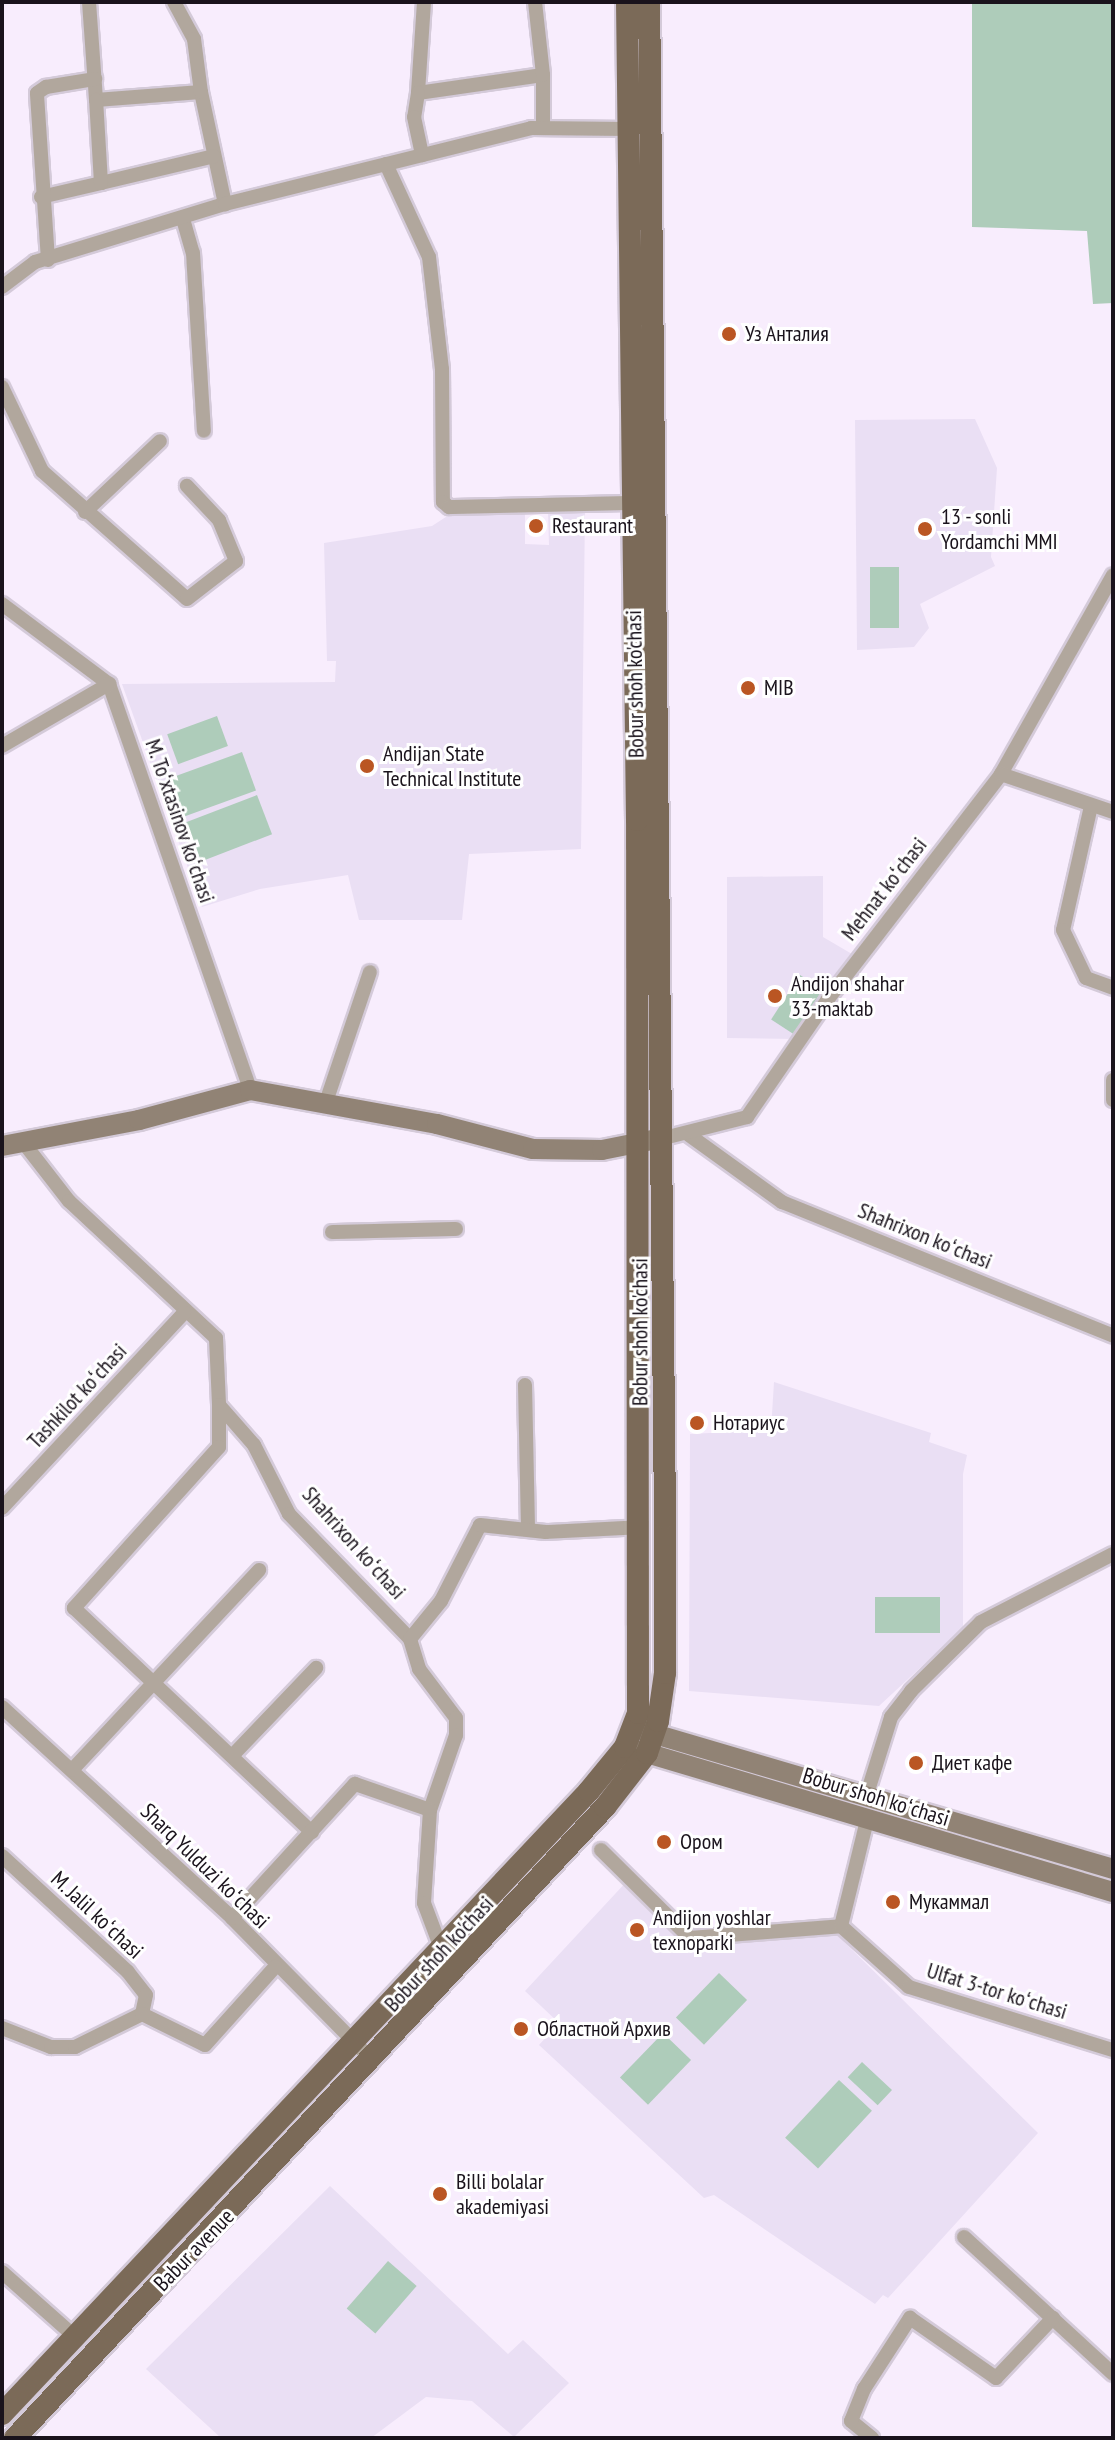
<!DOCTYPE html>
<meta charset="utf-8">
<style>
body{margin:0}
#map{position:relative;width:1115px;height:2440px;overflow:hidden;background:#f8edfd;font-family:"PT Sans Narrow",sans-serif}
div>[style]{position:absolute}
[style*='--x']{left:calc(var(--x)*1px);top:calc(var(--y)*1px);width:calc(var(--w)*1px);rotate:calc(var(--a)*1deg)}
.education>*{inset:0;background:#eadff4}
.green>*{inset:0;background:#aeccba;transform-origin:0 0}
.roads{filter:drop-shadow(2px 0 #d4cad9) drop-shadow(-2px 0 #d4cad9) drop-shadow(0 2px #d4cad9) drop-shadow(0 -2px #d4cad9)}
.street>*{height:14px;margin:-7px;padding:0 7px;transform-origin:7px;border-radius:7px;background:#b1a79d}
.secondary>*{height:20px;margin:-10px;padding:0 10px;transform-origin:10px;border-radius:10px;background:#918375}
.primary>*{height:22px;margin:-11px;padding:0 11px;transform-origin:11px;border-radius:11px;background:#7b6a58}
.dots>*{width:22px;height:22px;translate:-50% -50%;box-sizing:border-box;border:4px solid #fff;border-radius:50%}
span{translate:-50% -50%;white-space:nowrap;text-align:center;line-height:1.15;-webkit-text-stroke:6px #fff;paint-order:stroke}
.poi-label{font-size:22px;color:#1a131c}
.left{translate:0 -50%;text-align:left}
.street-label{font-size:22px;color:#1a131c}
.frame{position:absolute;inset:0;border:4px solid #1a131c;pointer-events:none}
</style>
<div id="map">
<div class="education">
<i style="clip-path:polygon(975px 419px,997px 468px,991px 557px,995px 566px,920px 604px,929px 628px,914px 647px,857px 650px,855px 420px)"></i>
<i style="clip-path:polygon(585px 509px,581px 849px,469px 854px,462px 920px,359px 920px,348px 875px,260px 889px,202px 907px,122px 684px,335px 682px,336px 661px,327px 661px,324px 543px,432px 526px,452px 513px,525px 511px,525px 544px,549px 545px,548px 511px)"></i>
<i style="clip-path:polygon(823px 876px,823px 937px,852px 954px,795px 1039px,727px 1038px,727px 877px)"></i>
<i style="clip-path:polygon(774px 1382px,931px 1433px,929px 1442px,967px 1455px,963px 1474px,963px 1628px,879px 1706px,689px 1691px,690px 1434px,771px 1430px)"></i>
<i style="clip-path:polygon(628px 1880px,693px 1940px,830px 1928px,1038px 2133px,888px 2298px,883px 2295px,875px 2304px,714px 2195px,704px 2198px,539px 2045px,559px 2023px,525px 1991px)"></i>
<i style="clip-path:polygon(330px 2186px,508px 2354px,523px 2340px,569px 2383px,514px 2437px,472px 2401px,426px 2397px,371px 2438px,221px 2438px,146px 2369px)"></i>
</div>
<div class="green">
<i style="clip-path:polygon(972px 2px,1113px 2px,1113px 303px,1093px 304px,1087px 231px,972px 227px)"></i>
<i style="left:870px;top:567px;width:29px;height:61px"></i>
<i style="left:217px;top:716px;width:32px;height:53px;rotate:70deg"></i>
<i style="left:242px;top:752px;width:41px;height:77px;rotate:70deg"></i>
<i style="left:257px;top:795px;width:42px;height:76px;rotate:69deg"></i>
<i style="left:800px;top:975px;width:27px;height:53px;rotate:33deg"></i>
<i style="left:875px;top:1597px;width:65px;height:36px"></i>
<i style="left:719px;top:1973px;width:39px;height:62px;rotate:44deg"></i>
<i style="left:663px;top:2033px;width:39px;height:62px;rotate:44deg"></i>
<i style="left:862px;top:2062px;width:41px;height:21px;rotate:43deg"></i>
<i style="left:839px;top:2080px;width:45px;height:79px;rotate:43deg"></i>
<i style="left:388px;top:2261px;width:38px;height:63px;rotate:41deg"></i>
</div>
<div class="roads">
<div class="street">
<i style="--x:89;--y:2;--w:98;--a:85.9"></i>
<i style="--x:96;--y:100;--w:105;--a:-4.4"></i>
<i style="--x:201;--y:92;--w:115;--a:77.9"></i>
<i style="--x:174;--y:2;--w:42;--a:61.6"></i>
<i style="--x:194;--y:39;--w:53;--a:82.5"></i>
<i style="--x:424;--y:2;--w:91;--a:93.8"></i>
<i style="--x:418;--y:93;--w:126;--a:-8.2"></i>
<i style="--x:543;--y:75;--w:53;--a:90"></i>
<i style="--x:535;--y:2;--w:73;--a:83.7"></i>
<i style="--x:418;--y:93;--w:24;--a:99"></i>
<i style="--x:414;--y:117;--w:39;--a:78"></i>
<i style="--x:386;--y:164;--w:102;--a:65.2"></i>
<i style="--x:429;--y:257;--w:113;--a:83.4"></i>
<i style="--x:442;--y:369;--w:133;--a:89.6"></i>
<i style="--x:443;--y:502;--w:8;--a:40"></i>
<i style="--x:449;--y:507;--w:183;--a:-1.3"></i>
<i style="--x:101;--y:183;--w:116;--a:-13.4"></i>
<i style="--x:41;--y:197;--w:62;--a:-13.1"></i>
<i style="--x:101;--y:183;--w:83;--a:-93.4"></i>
<i style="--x:183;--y:219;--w:35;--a:74"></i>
<i style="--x:193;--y:253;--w:178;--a:86.5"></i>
<i style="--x:48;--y:260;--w:167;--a:-93.8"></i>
<i style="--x:37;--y:93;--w:11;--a:-34"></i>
<i style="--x:46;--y:87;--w:50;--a:-9.3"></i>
<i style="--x:2;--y:287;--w:41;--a:-37.1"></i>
<i style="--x:35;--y:262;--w:199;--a:-17"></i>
<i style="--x:225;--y:204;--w:315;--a:-13.9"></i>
<i style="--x:531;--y:128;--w:97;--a:0.6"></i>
<i style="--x:2;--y:387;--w:93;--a:64.5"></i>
<i style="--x:42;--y:471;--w:193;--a:41.4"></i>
<i style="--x:187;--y:599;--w:62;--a:-37.8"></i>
<i style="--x:236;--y:561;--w:44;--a:-112.5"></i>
<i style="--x:219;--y:520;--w:47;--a:-133.3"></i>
<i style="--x:85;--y:512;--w:103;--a:-43.4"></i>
<i style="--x:2;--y:604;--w:134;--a:36.8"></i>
<i style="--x:109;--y:684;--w:430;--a:70.8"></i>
<i style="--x:2;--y:746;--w:124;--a:-30.1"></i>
<i style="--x:1001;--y:774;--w:228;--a:-60.6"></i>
<i style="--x:1091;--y:806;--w:127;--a:102.7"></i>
<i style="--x:1063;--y:930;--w:53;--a:64.4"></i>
<i style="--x:1086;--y:978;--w:29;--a:20"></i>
<i style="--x:1113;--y:1080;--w:20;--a:90"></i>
<i style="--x:326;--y:1102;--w:137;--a:-71.3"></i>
<i style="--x:689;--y:1135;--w:115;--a:35.8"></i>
<i style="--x:782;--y:1202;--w:357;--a:22"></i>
<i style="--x:660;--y:1139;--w:90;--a:-14.2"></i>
<i style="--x:747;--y:1117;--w:143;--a:-55.5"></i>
<i style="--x:828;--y:999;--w:284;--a:-52.4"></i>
<i style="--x:1001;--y:774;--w:118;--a:18.7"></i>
<i style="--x:23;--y:1142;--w:75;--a:52.1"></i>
<i style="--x:69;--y:1201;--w:201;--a:43"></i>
<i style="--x:216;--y:1338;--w:67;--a:87.4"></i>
<i style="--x:219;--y:1405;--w:53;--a:48.8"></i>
<i style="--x:254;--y:1445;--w:77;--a:63.1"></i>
<i style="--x:289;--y:1514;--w:174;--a:45.9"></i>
<i style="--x:410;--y:1639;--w:31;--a:73"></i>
<i style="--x:419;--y:1669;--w:61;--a:52.9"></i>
<i style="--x:456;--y:1718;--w:17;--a:90"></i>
<i style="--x:456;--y:1735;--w:79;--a:109.1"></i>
<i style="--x:430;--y:1810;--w:93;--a:93.7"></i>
<i style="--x:424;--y:1903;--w:51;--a:69.4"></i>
<i style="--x:332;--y:1232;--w:124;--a:-1.4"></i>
<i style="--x:525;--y:1385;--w:144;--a:88.8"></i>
<i style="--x:219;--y:1405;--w:42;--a:90"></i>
<i style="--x:219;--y:1447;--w:217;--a:132"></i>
<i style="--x:74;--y:1608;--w:327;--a:43.3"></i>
<i style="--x:2;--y:1508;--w:267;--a:-47"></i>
<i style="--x:410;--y:1639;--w:49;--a:-50.8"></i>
<i style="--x:441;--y:1601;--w:85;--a:-62.8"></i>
<i style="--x:480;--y:1525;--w:66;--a:6.1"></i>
<i style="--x:546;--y:1532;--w:95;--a:-3"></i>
<i style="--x:2;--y:1707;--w:312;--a:42.5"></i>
<i style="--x:232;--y:1918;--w:201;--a:45.4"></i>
<i style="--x:232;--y:1756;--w:122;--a:-46.3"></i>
<i style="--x:72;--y:1770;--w:274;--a:-46.9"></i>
<i style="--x:866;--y:1797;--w:84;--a:-72.6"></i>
<i style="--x:891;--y:1717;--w:33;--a:-52"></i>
<i style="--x:911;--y:1691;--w:98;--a:-44.6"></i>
<i style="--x:981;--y:1622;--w:148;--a:-27.3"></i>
<i style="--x:601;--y:1850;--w:125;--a:44.7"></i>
<i style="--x:690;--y:1938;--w:151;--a:-4.5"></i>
<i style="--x:2;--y:1856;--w:171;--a:42.6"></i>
<i style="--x:128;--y:1972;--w:29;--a:52"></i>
<i style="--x:146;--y:1995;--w:19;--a:102"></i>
<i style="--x:232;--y:1918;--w:182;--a:-47.5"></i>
<i style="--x:355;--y:1784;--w:79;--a:19.1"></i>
<i style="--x:841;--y:1926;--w:91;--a:41.9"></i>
<i style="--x:909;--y:1987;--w:214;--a:17.2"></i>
<i style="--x:841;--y:1926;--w:109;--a:-76.2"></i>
<i style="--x:2;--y:2028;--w:53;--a:21.2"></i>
<i style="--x:51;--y:2047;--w:24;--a:0"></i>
<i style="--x:75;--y:2047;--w:75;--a:-26.2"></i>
<i style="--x:142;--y:2014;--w:70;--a:26.2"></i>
<i style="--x:205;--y:2045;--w:105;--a:-48.1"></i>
<i style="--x:964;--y:2237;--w:202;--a:42.6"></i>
<i style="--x:2;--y:2272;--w:96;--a:41.6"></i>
<i style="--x:872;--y:2438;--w:27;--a:-141"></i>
<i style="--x:851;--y:2421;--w:35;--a:-68"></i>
<i style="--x:864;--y:2389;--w:85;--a:-57.1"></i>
<i style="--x:910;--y:2318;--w:105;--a:34.9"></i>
<i style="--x:996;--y:2378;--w:83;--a:-46.5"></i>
</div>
<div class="secondary">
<i style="--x:2;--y:1146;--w:139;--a:-10.7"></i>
<i style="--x:139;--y:1120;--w:115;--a:-15.1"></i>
<i style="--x:250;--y:1090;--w:190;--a:10.3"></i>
<i style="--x:437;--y:1124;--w:99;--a:14.6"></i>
<i style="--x:533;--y:1149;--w:69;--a:0.8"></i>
<i style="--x:602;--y:1150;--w:51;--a:-11.3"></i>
<i style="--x:641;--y:1730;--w:492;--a:16.4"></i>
<i style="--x:633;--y:1749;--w:501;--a:16.59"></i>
</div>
<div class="primary">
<i style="--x:2;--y:2414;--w:856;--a:-46.7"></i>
<i style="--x:589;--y:1791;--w:57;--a:-50.7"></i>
<i style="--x:625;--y:1747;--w:36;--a:-69"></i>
<i style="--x:638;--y:1713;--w:893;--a:-90.06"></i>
<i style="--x:637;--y:820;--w:818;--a:-90.7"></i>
<i style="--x:15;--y:2438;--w:864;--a:-46.92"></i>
<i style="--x:605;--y:1807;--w:68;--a:-52.1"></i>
<i style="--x:647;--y:1753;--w:34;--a:-71"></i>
<i style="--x:658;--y:1721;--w:49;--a:-81.7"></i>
<i style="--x:665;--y:1673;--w:155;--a:-90"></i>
<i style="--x:665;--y:1518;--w:1516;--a:-90.6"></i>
</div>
</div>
<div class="dots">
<i style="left:729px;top:334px;background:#ba5623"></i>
<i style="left:536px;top:526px;background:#ba5623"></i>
<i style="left:925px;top:529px;background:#ba5623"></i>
<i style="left:748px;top:688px;background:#ba5623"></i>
<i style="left:367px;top:766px;background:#ba5623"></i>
<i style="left:775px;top:996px;background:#ba5623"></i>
<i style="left:697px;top:1423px;background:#ba5623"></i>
<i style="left:916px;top:1763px;background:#ba5623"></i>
<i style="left:664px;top:1842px;background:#ba5623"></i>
<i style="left:893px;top:1902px;background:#ba5623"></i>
<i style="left:637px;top:1930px;background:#ba5623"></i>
<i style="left:521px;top:2029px;background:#ba5623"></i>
<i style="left:440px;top:2194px;background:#ba5623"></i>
</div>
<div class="poi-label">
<span class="left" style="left:745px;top:334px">Уз Анталия</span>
<span class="left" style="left:941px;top:529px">13 - sonli<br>Yordamchi MMI</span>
<span class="left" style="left:552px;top:526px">Restaurant</span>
<span class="left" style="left:764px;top:688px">MIB</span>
<span class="left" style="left:383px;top:766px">Andijan State<br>Technical Institute</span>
<span class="left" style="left:791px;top:996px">Andijon shahar<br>33-maktab</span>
<span class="left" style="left:713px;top:1423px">Нотариус</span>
<span class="left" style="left:932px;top:1763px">Диет кафе</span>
<span class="left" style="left:680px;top:1842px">Ором</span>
<span class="left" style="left:909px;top:1902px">Мукаммал</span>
<span class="left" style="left:653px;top:1930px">Andijon yoshlar<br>texnoparki</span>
<span class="left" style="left:537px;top:2029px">Областной Архив</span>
<span class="left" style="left:456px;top:2194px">Billi bolalar<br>akademiyasi</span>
</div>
<div class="street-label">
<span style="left:635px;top:684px;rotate:-91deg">Bobur shoh ko'chasi</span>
<span style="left:180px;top:821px;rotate:71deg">M. Toʻxtasinov koʻchasi</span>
<span style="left:884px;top:889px;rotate:-52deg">Mehnat koʻchasi</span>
<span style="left:925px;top:1236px;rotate:22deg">Shahrixon koʻchasi</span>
<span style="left:640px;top:1332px;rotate:-90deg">Bobur shoh ko'chasi</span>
<span style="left:77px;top:1396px;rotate:-47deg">Tashkilot koʻchasi</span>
<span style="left:354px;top:1543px;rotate:48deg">Shahrixon koʻchasi</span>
<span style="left:876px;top:1797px;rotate:17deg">Bobur shoh koʻchasi</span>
<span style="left:205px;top:1866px;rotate:44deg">Sharq Yulduzi koʻchasi</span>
<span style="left:97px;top:1915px;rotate:43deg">M. Jalil koʻchasi</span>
<span style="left:439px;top:1954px;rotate:-47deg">Bobur shoh ko'chasi</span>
<span style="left:997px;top:1991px;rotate:17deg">Ulfat 3-tor koʻchasi</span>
<span style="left:194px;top:2250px;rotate:-46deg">Babur avenue</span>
</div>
<div class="frame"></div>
</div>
